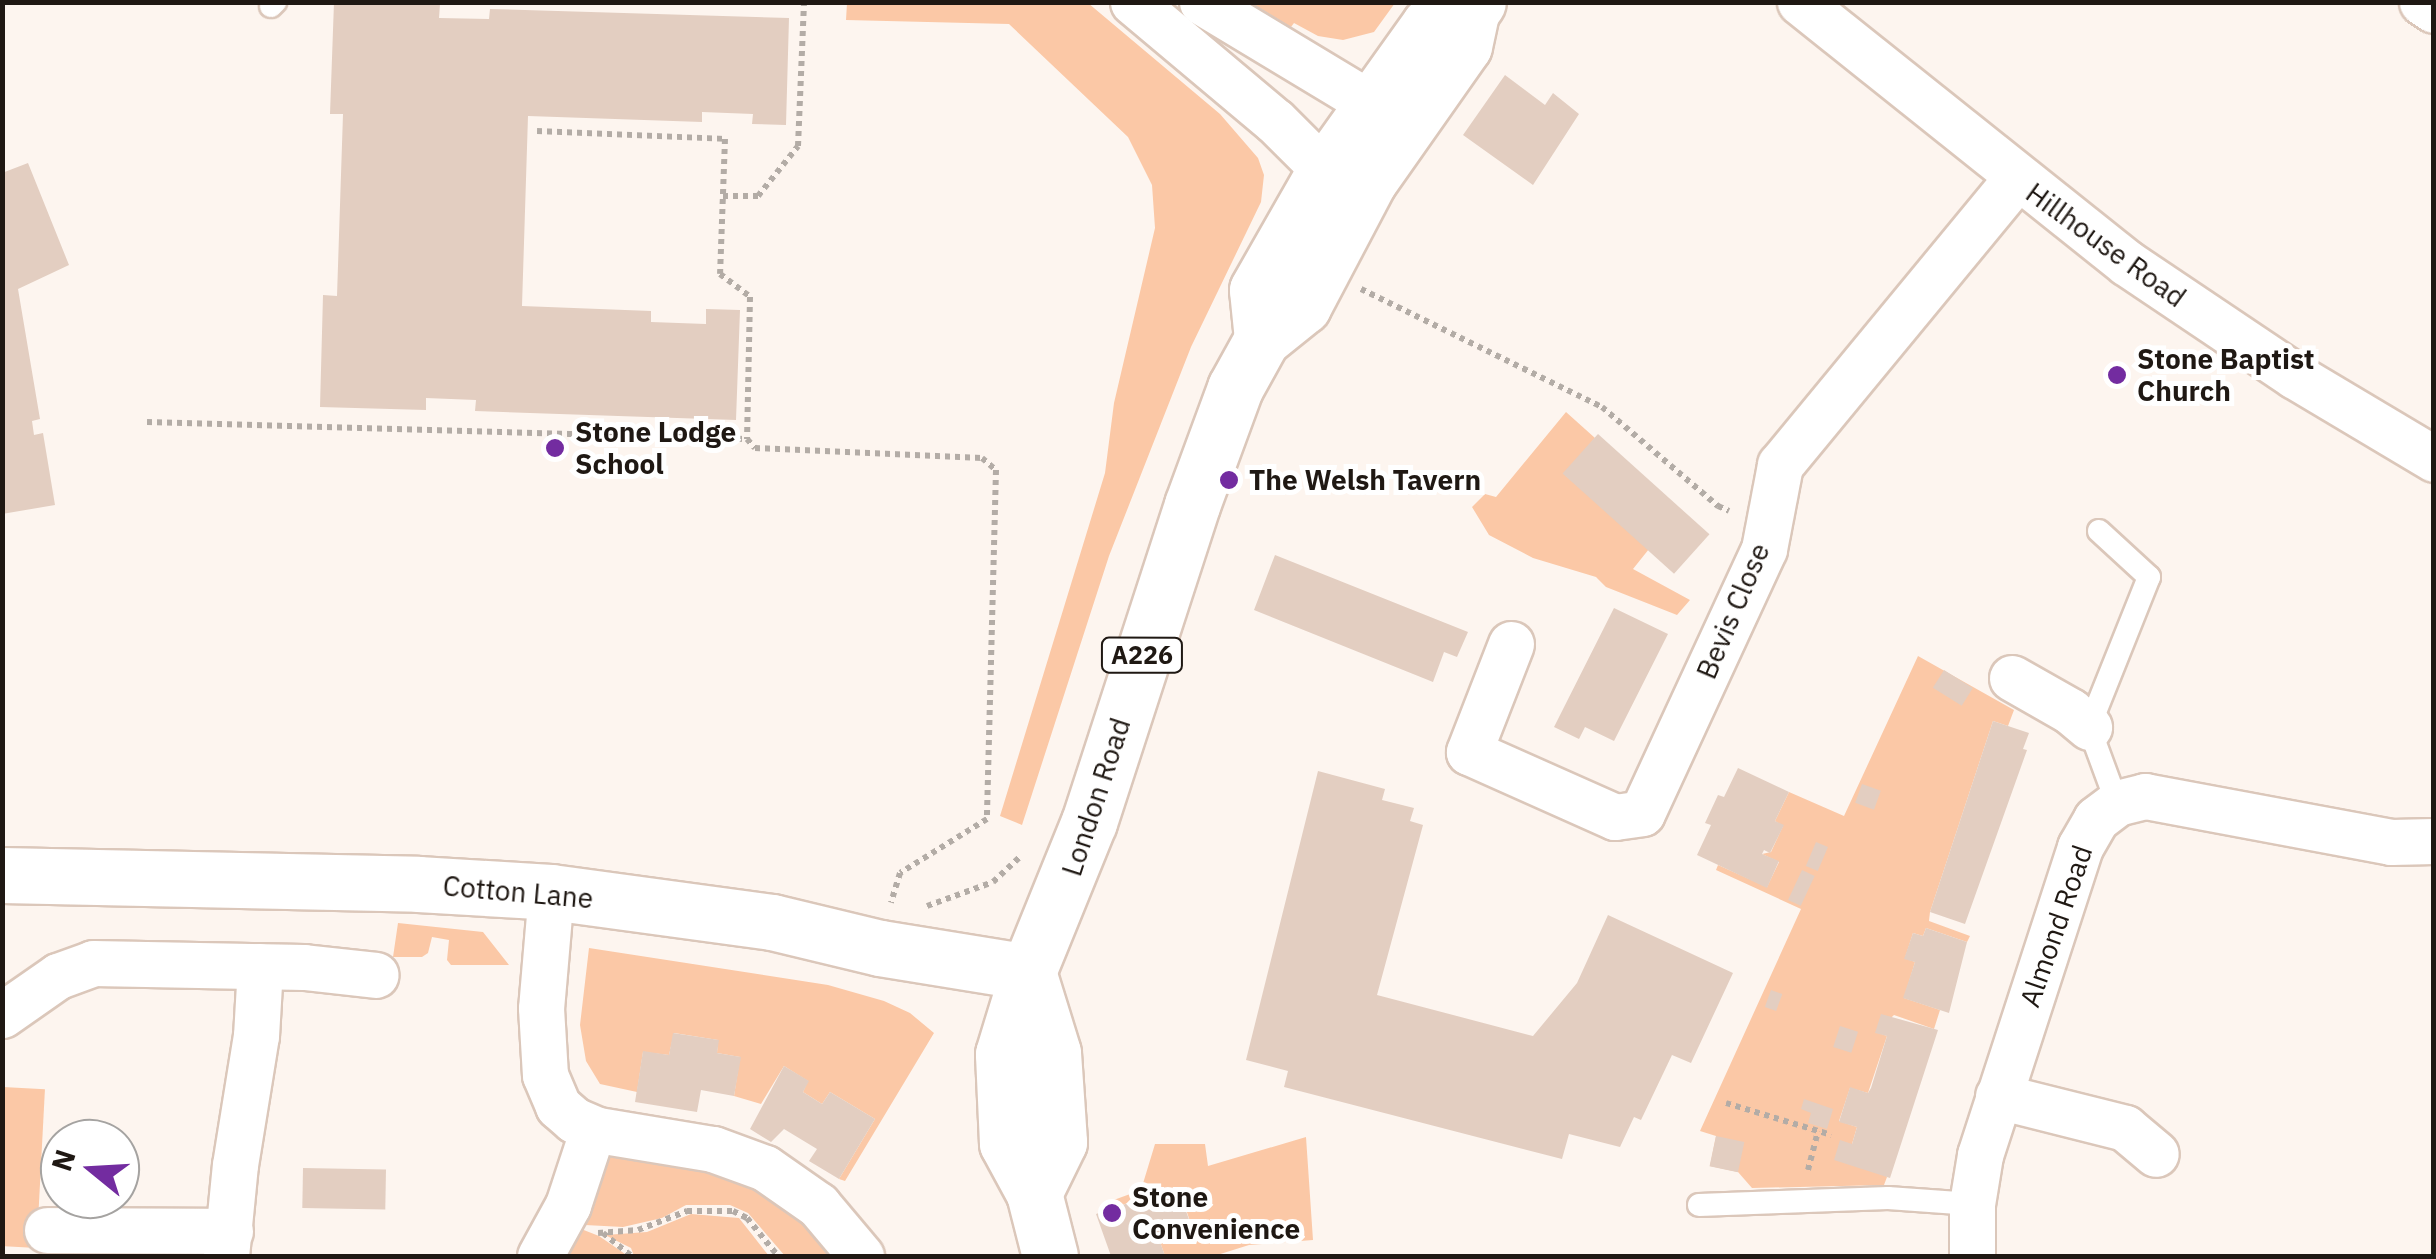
<!DOCTYPE html>
<style>
body{margin:0}
#map{position:relative;width:2436px;height:1259px;overflow:hidden;background:#fdf5ef;font-family:"IBM Plex Sans",sans-serif}
div>[style]{position:absolute}
[style*='--x']{left:calc(var(--x)*1px);top:calc(var(--y)*1px);width:calc(var(--w)*1px);rotate:calc(var(--a)*1deg)}
.green>*{inset:0;background:#fbc8a6;transform-origin:0 0}
.building>*{inset:0;background:#e3cec1;transform-origin:0 0}
.path>*{height:6px;margin-top:-3px;transform-origin:0;background:repeating-linear-gradient(90deg,#b3aca6 0 5px,transparent 0 10px)}
.roads{filter:drop-shadow(2px 0 #dbc7ba) drop-shadow(-2px 0 #dbc7ba) drop-shadow(0 2px #dbc7ba) drop-shadow(0 -2px #dbc7ba)}
.lane>*{height:22px;margin:-11px;padding:0 11px;transform-origin:11px;border-radius:11px;background:#fff}
.street>*{height:45px;margin:-22.5px;padding:0 22.5px;transform-origin:22.5px;border-radius:22.5px;background:#fff}
.secondary>*{height:55px;margin:-27.5px;padding:0 27.5px;transform-origin:27.5px;border-radius:27.5px;background:#fff}
.primary>*{height:55px;margin:-27.5px;padding:0 27.5px;transform-origin:27.5px;border-radius:27.5px;background:#fff}
.dots>*{width:28px;height:28px;translate:-50% -50%;box-sizing:border-box;border:5px solid #fff;border-radius:50%}
span{translate:-50% -50%;white-space:nowrap;text-align:center;line-height:1.15;-webkit-text-stroke:10px #fff;paint-order:stroke}
.shield-label span{padding:2px 8px;background:#fff;border:2px solid;border-radius:8px;-webkit-text-stroke-width:0}
.shield-label{font-size:25px;color:#1f1813;font-weight:700}
.street-label{font-size:28px;color:#1f1813}
.poi-label{font-size:28px;color:#1f1813;font-weight:700}
.left{translate:0 -50%;text-align:left}
.frame{position:absolute;inset:0;border:5px solid #1f1813;pointer-events:none}
.north{position:absolute;left:40px;top:1119px;width:100px;height:100px;box-sizing:border-box;background:#fff;border:2px solid #a5a3a1;border-radius:50%;rotate:288deg;font-size:28px;font-weight:700;line-height:40px;text-align:center;color:#1f1813}
.north::after{content:'';display:block;margin:auto;width:35px;height:45px;background:#732ca0;clip-path:polygon(50% 0,100% 100%,50% 72%,0 100%)}
</style>
<div id="map">
<div class="green">
<i style="clip-path:polygon(847px 3px,1088px 3px,1220px 114px,1258px 158px,1264px 175px,1261px 202px,1191px 347px,1109px 556px,1022px 825px,1000px 816px,1105px 473px,1114px 403px,1155px 228px,1152px 185px,1128px 137px,1009px 24px,846px 20px)"></i>
<i style="clip-path:polygon(1251px 3px,1395px 3px,1374px 32px,1343px 40px,1318px 36px,1294px 23px,1291px 27px)"></i>
<i style="clip-path:polygon(1566px 412px,1595px 438px,1564px 474px,1649px 549px,1633px 569px,1690px 600px,1677px 615px,1606px 587px,1596px 577px,1533px 558px,1489px 535px,1472px 507px,1485px 494px,1496px 497px)"></i>
<i style="clip-path:polygon(1918px 656px,2014px 710px,2008px 726px,1993px 721px,1930px 912px,1929px 921px,1970px 936px,1967px 942px,1926px 928px,1923px 936px,1913px 933px,1905px 958px,1915px 962px,1904px 998px,1940px 1010px,1934px 1029px,1894px 1015px,1876px 1032px,1887px 1036px,1868px 1093px,1850px 1088px,1839px 1121px,1857px 1127px,1852px 1144px,1887px 1177px,1884px 1185px,1752px 1188px,1738px 1172px,1710px 1166px,1716px 1136px,1700px 1131px,1801px 909px,1716px 870px,1718px 865px,1767px 887px,1779px 862px,1762px 854px,1771px 852px,1783px 826px,1775px 821px,1789px 792px,1844px 816px)"></i>
<i style="clip-path:polygon(398px 923px,483px 932px,509px 965px,451px 965px,447px 960px,449px 940px,432px 937px,428px 953px,422px 957px,393px 957px)"></i>
<i style="clip-path:polygon(589px 948px,828px 985px,884px 1001px,910px 1013px,934px 1033px,845px 1181px,839px 1179px,875px 1119px,830px 1092px,822px 1104px,803px 1092px,808px 1081px,784px 1066px,761px 1104px,734px 1096px,740px 1057px,717px 1053px,718px 1040px,674px 1033px,669px 1055px,643px 1052px,637px 1092px,600px 1084px,586px 1061px,580px 1025px)"></i>
<i style="left:3px;top:1087px;width:42px;height:159px;rotate:3deg"></i>
<i style="clip-path:polygon(1306px 1137px,1313px 1240px,1249px 1245px,1214px 1256px,1165px 1256px,1159px 1239px,1192px 1227px,1181px 1195px,1149px 1205px,1146px 1197px,1113px 1208px,1111px 1201px,1141px 1190px,1155px 1144px,1205px 1144px,1208px 1166px)"></i>
<i style="clip-path:polygon(628px 1152px,762px 1184px,841px 1256px,785px 1256px,748px 1213px,730px 1205px,686px 1205px,662px 1218px,623px 1227px,585px 1225px,609px 1153px)"></i>
<i style="clip-path:polygon(691px 1214px,739px 1218px,769px 1256px,634px 1256px,631px 1248px,605px 1235px,647px 1232px)"></i>
<i style="clip-path:polygon(571px 1225px,599px 1236px,628px 1256px,554px 1256px)"></i>
</div>
<div class="building">
<i style="clip-path:polygon(334px 2px,440px 4px,439px 18px,489px 19px,490px 9px,789px 18px,786px 125px,752px 124px,753px 114px,702px 112px,702px 122px,528px 116px,522px 306px,651px 311px,651px 322px,706px 324px,706px 309px,740px 310px,736px 420px,475px 411px,476px 400px,426px 398px,426px 410px,320px 407px,323px 295px,337px 296px,343px 114px,330px 114px)"></i>
<i style="clip-path:polygon(1505px 75px,1545px 105px,1553px 93px,1579px 114px,1533px 185px,1463px 135px)"></i>
<i style="clip-path:polygon(28px 163px,69px 265px,18px 289px,40px 419px,32px 421px,34px 435px,43px 433px,55px 505px,2px 514px,2px 173px)"></i>
<i style="left:1598px;top:434px;width:150px;height:53px;rotate:42deg"></i>
<i style="clip-path:polygon(1275px 555px,1468px 632px,1457px 657px,1444px 652px,1433px 682px,1254px 610px)"></i>
<i style="clip-path:polygon(1614px 608px,1668px 634px,1614px 741px,1585px 727px,1579px 739px,1554px 727px)"></i>
<i style="left:1944px;top:670px;width:34px;height:21px;rotate:32deg"></i>
<i style="clip-path:polygon(1993px 721px,2029px 733px,2023px 749px,2027px 750px,1965px 924px,1930px 912px)"></i>
<i style="clip-path:polygon(1738px 768px,1789px 792px,1775px 821px,1784px 825px,1770px 853px,1764px 850px,1762px 854px,1779px 861px,1767px 888px,1697px 855px,1711px 825px,1705px 823px,1718px 795px,1724px 797px)"></i>
<i style="clip-path:polygon(1318px 771px,1385px 789px,1382px 800px,1414px 808px,1410px 821px,1423px 825px,1377px 995px,1533px 1036px,1577px 983px,1608px 915px,1733px 973px,1691px 1063px,1672px 1055px,1641px 1120px,1634px 1117px,1620px 1147px,1569px 1134px,1562px 1159px,1284px 1087px,1288px 1071px,1246px 1060px)"></i>
<i style="left:1862px;top:784px;width:20px;height:20px;rotate:20deg"></i>
<i style="left:1816px;top:842px;width:13px;height:26px;rotate:23deg"></i>
<i style="left:1802px;top:870px;width:14px;height:33px;rotate:25deg"></i>
<i style="clip-path:polygon(1926px 928px,1967px 942px,1949px 1013px,1903px 998px,1915px 962px,1904px 959px,1913px 933px,1923px 936px)"></i>
<i style="left:1771px;top:990px;width:12px;height:18px;rotate:20deg"></i>
<i style="clip-path:polygon(1881px 1014px,1938px 1030px,1890px 1178px,1834px 1160px,1840px 1140px,1852px 1144px,1857px 1127px,1839px 1122px,1850px 1087px,1868px 1093px,1871px 1088px,1887px 1036px,1875px 1033px)"></i>
<i style="left:1840px;top:1026px;width:19px;height:22px;rotate:18deg"></i>
<i style="clip-path:polygon(673px 1033px,719px 1040px,717px 1053px,741px 1057px,734px 1096px,701px 1090px,697px 1112px,635px 1102px,643px 1051px,669px 1055px)"></i>
<i style="clip-path:polygon(784px 1066px,809px 1081px,803px 1092px,822px 1104px,830px 1092px,875px 1119px,839px 1179px,809px 1161px,817px 1149px,784px 1129px,771px 1142px,750px 1129px)"></i>
<i style="clip-path:polygon(1804px 1099px,1833px 1109px,1827px 1129px,1808px 1123px,1811px 1113px,1801px 1109px)"></i>
<i style="left:1716px;top:1136px;width:29px;height:31px;rotate:12deg"></i>
<i style="left:303px;top:1168px;width:83px;height:40px;rotate:1deg"></i>
<i style="clip-path:polygon(1180px 1194px,1192px 1228px,1159px 1239px,1165px 1256px,1111px 1256px,1096px 1214px,1146px 1197px,1149px 1205px)"></i>
</div>
<div class="path">
<i style="--x:537;--y:131;--w:188;--a:2.4"></i>
<i style="--x:725;--y:139;--w:135;--a:92.1"></i>
<i style="--x:720;--y:274;--w:38;--a:37"></i>
<i style="--x:750;--y:297;--w:142;--a:91.2"></i>
<i style="--x:747;--y:439;--w:12;--a:48"></i>
<i style="--x:755;--y:448;--w:227;--a:2.5"></i>
<i style="--x:982;--y:458;--w:18;--a:41"></i>
<i style="--x:996;--y:470;--w:349;--a:91.5"></i>
<i style="--x:987;--y:819;--w:102;--a:148.2"></i>
<i style="--x:900;--y:873;--w:31;--a:107"></i>
<i style="--x:723;--y:196;--w:35;--a:0"></i>
<i style="--x:758;--y:196;--w:64;--a:-51.3"></i>
<i style="--x:798;--y:146;--w:142;--a:-87.6"></i>
<i style="--x:1361;--y:289;--w:268;--a:26.1"></i>
<i style="--x:1602;--y:407;--w:153;--a:40.5"></i>
<i style="--x:1718;--y:506;--w:12;--a:24"></i>
<i style="--x:147;--y:422;--w:600;--a:1.62"></i>
<i style="--x:927;--y:906;--w:70;--a:-20"></i>
<i style="--x:993;--y:882;--w:37;--a:-43"></i>
<i style="--x:1726;--y:1103;--w:110;--a:16.9"></i>
<i style="--x:1808;--y:1170;--w:40;--a:-75.6"></i>
<i style="--x:598;--y:1233;--w:40;--a:-4.3"></i>
<i style="--x:638;--y:1230;--w:53;--a:-21.2"></i>
<i style="--x:687;--y:1211;--w:46;--a:0"></i>
<i style="--x:733;--y:1211;--w:16;--a:27"></i>
<i style="--x:747;--y:1218;--w:49;--a:50.8"></i>
<i style="--x:603;--y:1233;--w:36;--a:39"></i>
</div>
<div class="roads">
<div class="lane">
<i style="--x:271;--y:6;--w:6;--a:-45"></i>
<i style="--x:2099;--y:531;--w:68;--a:42.6"></i>
<i style="--x:2149;--y:577;--w:162;--a:111.8"></i>
<i style="--x:2089;--y:727;--w:81;--a:69.8"></i>
<i style="--x:1699;--y:1205;--w:189;--a:-2.1"></i>
<i style="--x:1888;--y:1198;--w:84;--a:4.1"></i>
</div>
<div class="street">
<i style="--x:1133;--y:2;--w:185;--a:40"></i>
<i style="--x:1275;--y:121;--w:71;--a:45"></i>
<i style="--x:1325;--y:171;--w:33;--a:12"></i>
<i style="--x:1202;--y:2;--w:232;--a:31.1"></i>
<i style="--x:1800;--y:2;--w:418;--a:38.6"></i>
<i style="--x:2127;--y:263;--w:202;--a:33.9"></i>
<i style="--x:2295;--y:376;--w:162;--a:30.8"></i>
<i style="--x:2422;--y:2;--w:14;--a:34"></i>
<i style="--x:1511;--y:644;--w:116;--a:111.3"></i>
<i style="--x:1469;--y:752;--w:160;--a:24"></i>
<i style="--x:1615;--y:817;--w:27;--a:-8"></i>
<i style="--x:1642;--y:813;--w:291;--a:-65.2"></i>
<i style="--x:1764;--y:549;--w:86;--a:-79.2"></i>
<i style="--x:1780;--y:465;--w:371;--a:-50.5"></i>
<i style="--x:2012;--y:678;--w:67;--a:29.6"></i>
<i style="--x:2070;--y:711;--w:25;--a:40"></i>
<i style="--x:551;--y:892;--w:116;--a:94.9"></i>
<i style="--x:541;--y:1008;--w:67;--a:86.6"></i>
<i style="--x:545;--y:1075;--w:34;--a:67"></i>
<i style="--x:558;--y:1106;--w:21;--a:41"></i>
<i style="--x:574;--y:1120;--w:26;--a:23"></i>
<i style="--x:598;--y:1130;--w:117;--a:9.4"></i>
<i style="--x:713;--y:1149;--w:55;--a:20.1"></i>
<i style="--x:765;--y:1168;--w:65;--a:34.9"></i>
<i style="--x:818;--y:1205;--w:67;--a:49.9"></i>
<i style="--x:2;--y:1015;--w:68;--a:-34.9"></i>
<i style="--x:58;--y:976;--w:37;--a:-20"></i>
<i style="--x:93;--y:963;--w:211;--a:1.1"></i>
<i style="--x:304;--y:967;--w:72;--a:6.3"></i>
<i style="--x:1998;--y:1096;--w:131;--a:14.1"></i>
<i style="--x:2125;--y:1128;--w:40;--a:40"></i>
<i style="--x:47;--y:1230;--w:183;--a:0.3"></i>
<i style="--x:226;--y:1256;--w:91;--a:-84.4"></i>
<i style="--x:235;--y:1165;--w:131;--a:-80.8"></i>
<i style="--x:256;--y:1036;--w:70;--a:-86.7"></i>
<i style="--x:540;--y:1256;--w:58;--a:-61.2"></i>
<i style="--x:568;--y:1205;--w:80;--a:-71.8"></i>
<i style="--x:1972;--y:1256;--w:52;--a:-90"></i>
<i style="--x:1972;--y:1204;--w:50;--a:-80.7"></i>
<i style="--x:1980;--y:1155;--w:324;--a:-72"></i>
<i style="--x:2080;--y:847;--w:32;--a:-60"></i>
<i style="--x:2096;--y:819;--w:26;--a:-37"></i>
<i style="--x:2117;--y:803;--w:29;--a:-14"></i>
<i style="--x:2145;--y:796;--w:250;--a:10.6"></i>
<i style="--x:2391;--y:842;--w:43;--a:-1.3"></i>
</div>
<div class="secondary">
<i style="--x:2;--y:875;--w:416;--a:1.2"></i>
<i style="--x:418;--y:884;--w:133;--a:3.4"></i>
<i style="--x:551;--y:892;--w:223;--a:7.7"></i>
<i style="--x:772;--y:922;--w:111;--a:13.5"></i>
<i style="--x:880;--y:948;--w:150;--a:9.2"></i>
</div>
<div class="primary">
<i style="--x:1262;--y:339;--w:49;--a:-95.8"></i>
<i style="--x:1257;--y:290;--w:137;--a:-60.3"></i>
<i style="--x:1325;--y:171;--w:179;--a:-54.5"></i>
<i style="--x:1429;--y:25;--w:44;--a:-17.2"></i>
<i style="--x:1028;--y:972;--w:85;--a:72.8"></i>
<i style="--x:1053;--y:1053;--w:89;--a:86.1"></i>
<i style="--x:1059;--y:1142;--w:57;--a:116.1"></i>
<i style="--x:1050;--y:1256;--w:65;--a:-104.3"></i>
<i style="--x:1034;--y:1193;--w:57;--a:-118.4"></i>
<i style="--x:1007;--y:1143;--w:89;--a:-92.6"></i>
<i style="--x:1003;--y:1054;--w:86;--a:-73"></i>
<i style="--x:1028;--y:972;--w:162;--a:-67.9"></i>
<i style="--x:1089;--y:822;--w:333;--a:-72"></i>
<i style="--x:1192;--y:505;--w:125;--a:-69.8"></i>
<i style="--x:1235;--y:388;--w:56;--a:-61.1"></i>
<i style="--x:1262;--y:339;--w:53;--a:-38.8"></i>
<i style="--x:1303;--y:306;--w:141;--a:-62.2"></i>
<i style="--x:1369;--y:181;--w:165;--a:-54.9"></i>
<i style="--x:1464;--y:46;--w:35;--a:-78"></i>
<i style="--x:1471;--y:12;--w:12;--a:-55"></i>
</div>
</div>
<div class="dots">
<i style="left:2117px;top:375px;background:#732ca0"></i>
<i style="left:555px;top:448px;background:#732ca0"></i>
<i style="left:1229px;top:480px;background:#732ca0"></i>
<i style="left:1112px;top:1213px;background:#732ca0"></i>
</div>
<div class="shield-label">
<span style="left:1142px;top:655px">A226</span>
</div>
<div class="street-label">
<span style="left:2106px;top:245px;rotate:36deg">Hillhouse Road</span>
<span style="left:1733px;top:611px;rotate:-67deg">Bevis Close</span>
<span style="left:1096px;top:797px;rotate:-72deg">London Road</span>
<span style="left:518px;top:892px;rotate:5deg">Cotton Lane</span>
<span style="left:2056px;top:926px;rotate:-71deg">Almond Road</span>
</div>
<div class="poi-label">
<span class="left" style="left:2137px;top:375px">Stone Baptist<br>Church</span>
<span class="left" style="left:575px;top:448px">Stone Lodge<br>School</span>
<span class="left" style="left:1249px;top:480px">The Welsh Tavern</span>
<span class="left" style="left:1132px;top:1213px">Stone<br>Convenience</span>
</div>
<div class="frame"></div>
<div class="north">N</div>
</div>
